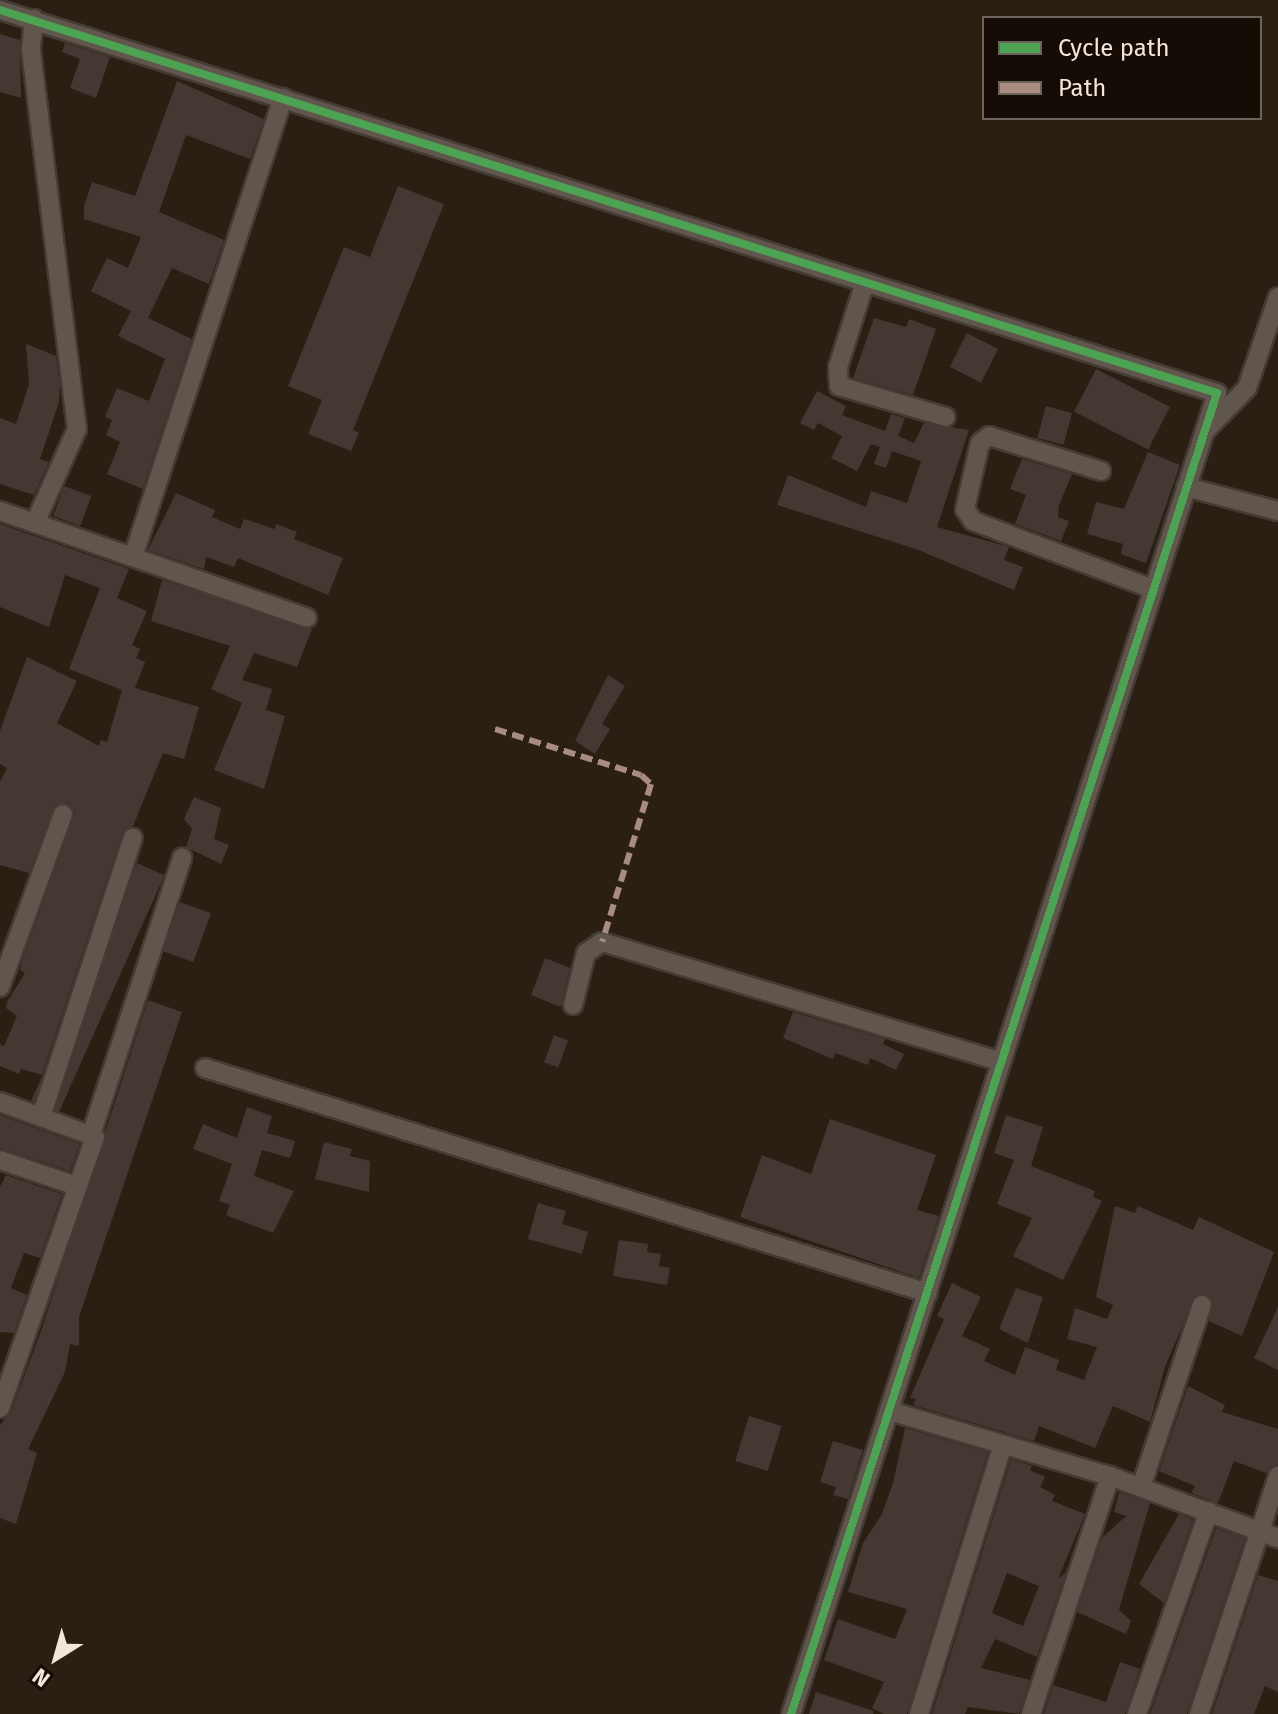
<!DOCTYPE html>
<style>
body{margin:0}
#map{position:relative;width:1278px;height:1714px;overflow:hidden;background:#2b1f14;font-family:"Fira Sans",sans-serif}
div>[style]{position:absolute}
[style*='--x']{left:calc(var(--x)*1px);top:calc(var(--y)*1px);width:calc(var(--w)*1px);rotate:calc(var(--a)*1deg)}
.building>*{inset:0;background:#433832;transform-origin:0 0}
.roads{filter:drop-shadow(2px 0 #443b33) drop-shadow(-2px 0 #443b33) drop-shadow(0 2px #443b33) drop-shadow(0 -2px #443b33)}
.minor>*{height:18px;margin:-9px;padding:0 9px;transform-origin:9px;border-radius:9px;background:#60564e}
.quiet>*{height:6px;margin-top:-3px;transform-origin:0;background:repeating-linear-gradient(90deg,#a88b81 0 12px,transparent 0 18px)}
.cycleway>*{height:8px;margin:-4px;padding:0 4px;transform-origin:4px;border-radius:4px;background:#4ca352}
span{translate:-50% -50%;white-space:nowrap;text-align:center;line-height:1.15;-webkit-text-stroke:8px #150c05;paint-order:stroke}
.legend{position:absolute;left:982px;top:16px;width:280px;height:104px;box-sizing:border-box;background:#150c05;border:2px solid #6e635a;margin:0;padding:10px 14px;list-style:none;font-size:24px;color:#f4e6da}
.legend li{display:flex;align-items:center;gap:16px;height:40px}
.legend b{width:40px;border:2px solid #6e635a}
.north{position:absolute;left:16px;top:1618px;width:80px;height:80px;-webkit-text-stroke:6px #150c05;paint-order:stroke;rotate:217deg;font-size:22px;font-weight:700;line-height:32px;text-align:center;color:#f4e6da}
.north::after{content:'';display:block;margin:auto;width:28px;height:36px;background:#f4e6da;clip-path:polygon(50% 0,100% 100%,50% 72%,0 100%)}
</style>
<div id="map">
<div class="building">
<i style="clip-path:polygon(0 34px,20px 40px,21px 98px,0 92px)"></i>
<i style="clip-path:polygon(65px 43px,110px 57px,96px 98px,70px 88px,80px 59px,62px 52px)"></i>
<i style="clip-path:polygon(177px 81px,264px 119px,250px 159px,186px 135px,159px 212px,224px 240px,209px 284px,172px 268px,148px 318px,192px 339px,143px 489px,107px 474px,120px 442px,106px 435px,112px 420px,105px 417px,117px 388px,149px 401px,165px 359px,118px 336px,131px 311px,91px 291px,107px 258px,128px 268px,141px 237px,84px 219px,84px 206px,92px 182px,135px 196px)"></i>
<i style="clip-path:polygon(398px 186px,444px 204px,353px 430px,359px 433px,351px 451px,308px 434px,322px 400px,288px 386px,344px 247px,370px 257px)"></i>
<i style="clip-path:polygon(874px 318px,906px 327px,909px 319px,936px 329px,913px 395px,853px 378px)"></i>
<i style="left:967px;top:333px;width:35px;height:38px;rotate:27deg"></i>
<i style="clip-path:polygon(26px 344px,56px 356px,60px 384px,59px 402px,40px 459px,49px 462px,34px 495px,0 484px,0 418px,16px 424px,29px 384px)"></i>
<i style="left:1096px;top:369px;width:83px;height:48px;rotate:27deg"></i>
<i style="clip-path:polygon(817px 391px,846px 406px,842px 415px,885px 431px,891px 414px,905px 418px,898px 436px,914px 443px,924px 423px,969px 430px,937px 527px,1009px 547px,1004px 560px,1023px 567px,1014px 590px,916px 549px,777px 505px,788px 475px,866px 507px,871px 491px,907px 503px,921px 461px,892px 451px,886px 468px,874px 464px,880px 447px,871px 444px,857px 471px,831px 458px,842px 436px,818px 423px,814px 430px,800px 423px)"></i>
<i style="left:1046px;top:406px;width:27px;height:33px;rotate:15deg"></i>
<i style="clip-path:polygon(1148px 452px,1180px 465px,1146px 563px,1121px 554px,1123px 544px,1087px 534px,1096px 502px,1124px 509px)"></i>
<i style="clip-path:polygon(1022px 459px,1072px 474px,1059px 505px,1058px 517px,1069px 521px,1061px 541px,1015px 524px,1026px 495px,1010px 489px)"></i>
<i style="left:64px;top:486px;width:29px;height:32px;rotate:20deg"></i>
<i style="clip-path:polygon(176px 493px,215px 510px,212px 517px,240px 529px,244px 519px,275px 529px,276px 524px,297px 532px,294px 539px,343px 558px,328px 595px,238px 558px,234px 567px,206px 557px,204px 569px,148px 550px)"></i>
<i style="clip-path:polygon(0 524px,129px 569px,117px 598px,147px 611px,132px 645px,140px 649px,136px 658px,145px 662px,135px 688px,199px 707px,184px 759px,163px 753px,133px 826px,122px 834px,42px 1075px,21px 1069px,19px 1074px,0 1066px,0 1044px,4px 1046px,17px 1016px,6px 1008px,7px 1002px,25px 973px,20px 970px,22px 961px,75px 813px,68px 803px,55px 805px,29px 873px,0 865px,0 782px,7px 768px,0 764px,0 731px,27px 657px,77px 681px,57px 723px,99px 746px,101px 740px,107px 742px,122px 690px,69px 669px,100px 588px,65px 575px,49px 627px,0 607px)"></i>
<i style="clip-path:polygon(162px 580px,312px 629px,297px 667px,254px 653px,242px 680px,272px 689px,266px 710px,285px 716px,264px 789px,214px 770px,242px 703px,211px 689px,230px 646px,151px 621px)"></i>
<i style="clip-path:polygon(608px 675px,625px 686px,602px 724px,610px 729px,595px 754px,575px 741px)"></i>
<i style="clip-path:polygon(194px 797px,221px 808px,214px 839px,229px 845px,221px 864px,186px 847px,192px 829px,184px 819px)"></i>
<i style="left:137px;top:863px;width:30px;height:260px;rotate:24deg"></i>
<i style="left:180px;top:902px;width:33px;height:52px;rotate:20deg"></i>
<i style="clip-path:polygon(545px 958px,570px 968px,561px 1007px,531px 995px)"></i>
<i style="clip-path:polygon(148px 1000px,182px 1012px,79px 1317px,79px 1346px,70px 1344px,65px 1372px,28px 1449px,37px 1453px,16px 1524px,0 1518px,0 1425px,11px 1412px,40px 1334px)"></i>
<i style="clip-path:polygon(793px 1012px,885px 1039px,883px 1044px,904px 1054px,896px 1070px,870px 1058px,868px 1065px,835px 1053px,833px 1059px,783px 1038px)"></i>
<i style="left:554px;top:1035px;width:15px;height:29px;rotate:20deg"></i>
<i style="clip-path:polygon(247px 1107px,272px 1116px,267px 1133px,295px 1141px,290px 1158px,262px 1150px,254px 1176px,294px 1191px,273px 1233px,226px 1215px,230px 1205px,219px 1201px,232px 1164px,193px 1149px,203px 1124px,237px 1138px)"></i>
<i style="clip-path:polygon(0 1115px,80px 1144px,70px 1171px,0 1148px)"></i>
<i style="clip-path:polygon(1006px 1115px,1043px 1127px,1031px 1166px,1095px 1191px,1093px 1197px,1102px 1201px,1063px 1280px,1013px 1256px,1032px 1218px,997px 1204px,1014px 1160px,994px 1153px)"></i>
<i style="clip-path:polygon(830px 1119px,936px 1155px,917px 1210px,939px 1216px,919px 1278px,740px 1217px,762px 1155px,811px 1174px)"></i>
<i style="clip-path:polygon(324px 1142px,352px 1149px,350px 1156px,370px 1161px,369px 1192px,315px 1179px)"></i>
<i style="clip-path:polygon(6px 1175px,62px 1194px,40px 1258px,24px 1253px,11px 1288px,27px 1295px,14px 1333px,0 1332px,0 1187px)"></i>
<i style="clip-path:polygon(538px 1203px,566px 1211px,562px 1224px,588px 1232px,582px 1254px,528px 1239px)"></i>
<i style="clip-path:polygon(1115px 1206px,1135px 1213px,1138px 1206px,1193px 1230px,1199px 1217px,1274px 1252px,1242px 1336px,1209px 1321px,1211px 1298px,1195px 1296px,1165px 1367px,1150px 1422px,1113px 1406px,1095px 1448px,1039px 1426px,1034px 1441px,913px 1405px,916px 1399px,910px 1398px,944px 1319px,937px 1316px,952px 1283px,981px 1297px,962px 1336px,990px 1349px,984px 1361px,1015px 1375px,1025px 1347px,1059px 1360px,1056px 1370px,1084px 1380px,1097px 1347px,1067px 1339px,1075px 1308px,1107px 1319px,1113px 1305px,1096px 1297px)"></i>
<i style="clip-path:polygon(619px 1240px,648px 1244px,647px 1252px,661px 1254px,659px 1266px,670px 1268px,667px 1285px,613px 1276px)"></i>
<i style="clip-path:polygon(1016px 1288px,1043px 1297px,1028px 1343px,999px 1329px)"></i>
<i style="clip-path:polygon(1278px 1307px,1278px 1370px,1254px 1358px)"></i>
<i style="clip-path:polygon(1188px 1386px,1225px 1405px,1222px 1412px,1278px 1429px,1278px 1464px,1266px 1473px,1234px 1461px,1218px 1503px,1191px 1493px,1195px 1486px,1159px 1471px)"></i>
<i style="left:749px;top:1416px;width:34px;height:47px;rotate:17deg"></i>
<i style="clip-path:polygon(905px 1428px,988px 1452px,907px 1714px,884px 1714px,872px 1708px,884px 1682px,824px 1660px,838px 1619px,895px 1639px,907px 1609px,848px 1592px,863px 1543px,882px 1514px,893px 1483px)"></i>
<i style="clip-path:polygon(833px 1441px,863px 1450px,848px 1499px,833px 1495px,836px 1487px,820px 1482px)"></i>
<i style="clip-path:polygon(evenodd,1011px 1459px,1032px 1466px,1030px 1470px,1045px 1477px,1040px 1487px,1055px 1495px,1052px 1501px,1085px 1514px,1058px 1579px,1066px 1572px,1037px 1657px,995px 1639px,981px 1668px,1030px 1680px,1019px 1714px,968px 1707px,965px 1714px,932px 1714px,1011px 1459px,1007px 1573px,1039px 1586px,1023px 1626px,992px 1613px,1007px 1573px)"></i>
<i style="clip-path:polygon(1119px 1492px,1150px 1503px,1119px 1610px,1131px 1621px,1126px 1634px,1077px 1612px,1102px 1538px,1126px 1516px,1114px 1512px)"></i>
<i style="clip-path:polygon(1179px 1514px,1193px 1520px,1164px 1603px,1139px 1584px)"></i>
<i style="clip-path:polygon(1216px 1528px,1245px 1538px,1187px 1714px,1150px 1714px)"></i>
<i style="clip-path:polygon(1258px 1575px,1278px 1581px,1278px 1692px,1265px 1686px,1254px 1714px,1212px 1714px)"></i>
<i style="clip-path:polygon(1120px 1662px,1140px 1669px,1125px 1714px,1044px 1714px,1053px 1685px,1106px 1702px)"></i>
<i style="clip-path:polygon(816px 1692px,874px 1711px,873px 1714px,809px 1714px)"></i>
</div>
<div class="roads">
<div class="minor">
<i style="--x:0;--y:10;--w:1276;--a:17.47"></i>
<i style="--x:1217;--y:393;--w:1388;--a:107.87"></i>
<i style="--x:34;--y:19;--w:31;--a:96"></i>
<i style="--x:31;--y:50;--w:382;--a:83.1"></i>
<i style="--x:77;--y:429;--w:103;--a:114.1"></i>
<i style="--x:865;--y:282;--w:89;--a:107.6"></i>
<i style="--x:838;--y:367;--w:19;--a:87"></i>
<i style="--x:839;--y:386;--w:111;--a:16.2"></i>
<i style="--x:1207;--y:429;--w:57;--a:-45.7"></i>
<i style="--x:1247;--y:388;--w:96;--a:-71.2"></i>
<i style="--x:1101;--y:471;--w:117;--a:-162.6"></i>
<i style="--x:989;--y:436;--w:11;--a:142"></i>
<i style="--x:980;--y:443;--w:68;--a:102.8"></i>
<i style="--x:965;--y:509;--w:14;--a:56"></i>
<i style="--x:973;--y:521;--w:192;--a:20.7"></i>
<i style="--x:1186;--y:487;--w:95;--a:14.6"></i>
<i style="--x:0;--y:511;--w:325;--a:19.2"></i>
<i style="--x:133;--y:557;--w:483;--a:-71.9"></i>
<i style="--x:0;--y:987;--w:184;--a:-70"></i>
<i style="--x:573;--y:1005;--w:54;--a:-76"></i>
<i style="--x:586;--y:953;--w:19;--a:-35"></i>
<i style="--x:602;--y:942;--w:414;--a:16.7"></i>
<i style="--x:205;--y:1068;--w:757;--a:17.29"></i>
<i style="--x:0;--y:1102;--w:101;--a:20.2"></i>
<i style="--x:95;--y:1137;--w:287;--a:109.3"></i>
<i style="--x:41;--y:1117;--w:294;--a:-71.8"></i>
<i style="--x:91;--y:1135;--w:292;--a:-71.8"></i>
<i style="--x:0;--y:1160;--w:81;--a:18.7"></i>
<i style="--x:890;--y:1411;--w:229;--a:16.5"></i>
<i style="--x:1110;--y:1476;--w:179;--a:20.3"></i>
<i style="--x:1141;--y:1487;--w:192;--a:-71.5"></i>
<i style="--x:919;--y:1714;--w:282;--a:-72.7"></i>
<i style="--x:1031;--y:1714;--w:251;--a:-71.6"></i>
<i style="--x:1137;--y:1714;--w:215;--a:-70.5"></i>
<i style="--x:1199;--y:1714;--w:251;--a:-71.6"></i>
</div>
</div>
<div class="quiet">
<i style="--x:495;--y:729;--w:153;--a:17.5"></i>
<i style="--x:641;--y:775;--w:13;--a:42"></i>
<i style="--x:651;--y:784;--w:165;--a:107.2"></i>
</div>
<div class="cycleway">
<i style="--x:0;--y:10;--w:1276;--a:17.47"></i>
<i style="--x:1217;--y:393;--w:1388;--a:107.87"></i>
</div>
<ul class="legend">
<li><b style="height:10px;background:#4ca352"></b>Cycle path</li>
<li><b style="height:10px;background:#a88b81"></b>Path</li>
</ul>
<div class="north">N</div>
</div>
